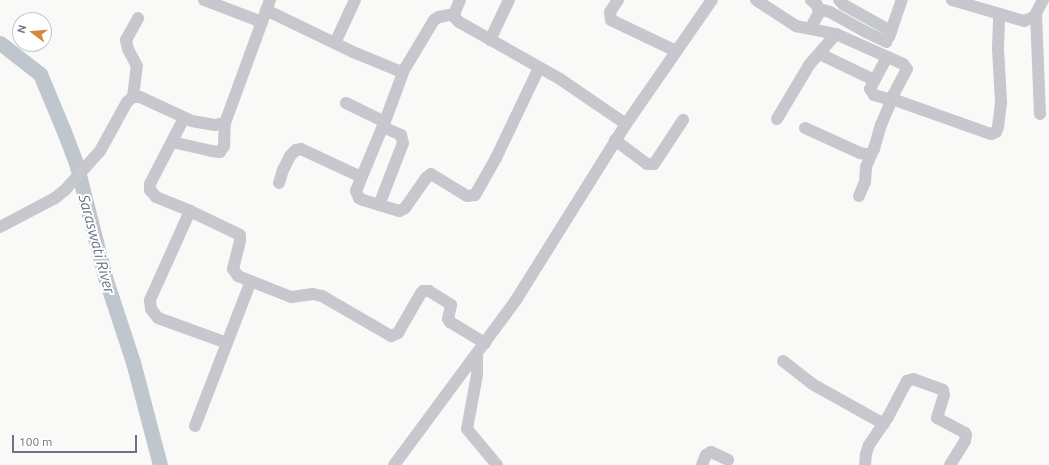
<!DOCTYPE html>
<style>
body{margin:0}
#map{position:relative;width:1049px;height:465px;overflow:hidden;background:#f9faf8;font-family:Ubuntu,sans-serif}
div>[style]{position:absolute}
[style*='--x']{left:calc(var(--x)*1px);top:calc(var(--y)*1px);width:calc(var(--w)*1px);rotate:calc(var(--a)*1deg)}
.river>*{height:15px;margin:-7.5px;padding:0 7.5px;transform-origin:7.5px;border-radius:7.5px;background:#c0c6cd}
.minor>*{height:12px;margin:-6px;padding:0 6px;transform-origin:6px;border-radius:6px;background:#c6c8cd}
span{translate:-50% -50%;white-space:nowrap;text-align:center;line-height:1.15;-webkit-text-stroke:4px #fff;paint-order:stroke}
.water-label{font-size:15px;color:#677381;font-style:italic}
.north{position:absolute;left:12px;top:12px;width:40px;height:40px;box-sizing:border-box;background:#fff;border:1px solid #c4c7cf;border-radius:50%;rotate:286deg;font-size:11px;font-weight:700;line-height:16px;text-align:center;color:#6b7386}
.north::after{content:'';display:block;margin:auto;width:14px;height:18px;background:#d6893c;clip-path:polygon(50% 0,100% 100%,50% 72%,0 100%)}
.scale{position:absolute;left:12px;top:435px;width:125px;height:18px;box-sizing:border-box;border:2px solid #6b7386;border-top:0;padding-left:5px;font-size:12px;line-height:14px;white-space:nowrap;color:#6b7386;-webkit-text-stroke:3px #fff;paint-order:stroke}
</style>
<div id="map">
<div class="river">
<i style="--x:0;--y:43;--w:51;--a:37.8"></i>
<i style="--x:40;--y:74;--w:60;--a:67.3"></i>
<i style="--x:63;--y:129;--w:36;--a:69"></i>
<i style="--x:76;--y:163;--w:118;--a:75.7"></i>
<i style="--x:105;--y:277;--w:89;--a:71.8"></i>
<i style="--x:133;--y:362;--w:106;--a:75.3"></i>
</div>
<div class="minor">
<i style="--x:204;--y:0;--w:62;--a:20.8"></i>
<i style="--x:460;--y:0;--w:15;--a:113"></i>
<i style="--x:454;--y:14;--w:4;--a:76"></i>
<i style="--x:455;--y:18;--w:6;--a:45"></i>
<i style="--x:459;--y:22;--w:116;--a:29.4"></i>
<i style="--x:560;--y:79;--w:80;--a:34.3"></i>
<i style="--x:618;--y:0;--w:14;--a:124"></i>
<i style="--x:610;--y:12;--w:8;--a:83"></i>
<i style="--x:611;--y:20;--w:72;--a:25.5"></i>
<i style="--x:756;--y:0;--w:48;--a:33"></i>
<i style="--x:796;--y:26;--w:41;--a:11.3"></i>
<i style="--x:836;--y:34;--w:73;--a:24.1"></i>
<i style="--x:903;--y:64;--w:6;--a:51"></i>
<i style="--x:907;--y:69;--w:30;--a:118"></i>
<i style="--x:893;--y:95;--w:5;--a:68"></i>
<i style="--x:895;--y:100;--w:102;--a:19.5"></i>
<i style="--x:991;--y:134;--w:5;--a:-22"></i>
<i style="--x:996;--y:132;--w:5;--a:-68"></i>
<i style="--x:998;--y:127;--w:25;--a:-83"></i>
<i style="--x:1001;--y:102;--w:54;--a:-93.2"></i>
<i style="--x:998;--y:48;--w:34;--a:-88"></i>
<i style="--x:839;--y:0;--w:7;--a:45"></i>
<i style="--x:844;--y:5;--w:54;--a:29"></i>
<i style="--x:952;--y:0;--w:75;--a:16.3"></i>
<i style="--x:1024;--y:21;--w:11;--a:-22"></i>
<i style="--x:1034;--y:17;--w:19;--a:-62"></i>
<i style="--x:819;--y:9;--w:11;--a:15"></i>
<i style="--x:830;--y:12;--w:39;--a:29"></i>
<i style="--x:864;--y:31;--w:25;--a:26"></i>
<i style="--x:266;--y:10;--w:97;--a:25.8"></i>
<i style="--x:353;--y:52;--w:50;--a:22.4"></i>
<i style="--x:399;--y:71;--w:5;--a:-11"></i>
<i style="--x:404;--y:70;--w:58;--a:-59"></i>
<i style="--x:434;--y:20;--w:6;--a:-31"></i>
<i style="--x:439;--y:17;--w:15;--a:-11"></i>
<i style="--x:1036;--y:14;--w:100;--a:87.7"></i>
<i style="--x:810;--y:29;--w:18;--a:-61"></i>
<i style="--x:819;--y:13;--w:8;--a:-104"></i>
<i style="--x:817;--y:5;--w:8;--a:-140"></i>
<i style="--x:889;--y:37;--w:39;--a:-71"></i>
<i style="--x:490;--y:40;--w:44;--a:-64.6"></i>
<i style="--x:335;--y:43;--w:47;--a:-65.1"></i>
<i style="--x:820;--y:54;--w:60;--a:25.7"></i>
<i style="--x:887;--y:57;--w:36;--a:118"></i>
<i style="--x:870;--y:89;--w:7;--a:56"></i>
<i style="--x:874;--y:95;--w:19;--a:16"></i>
<i style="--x:404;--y:70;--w:49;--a:110.3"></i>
<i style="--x:387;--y:116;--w:81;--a:112.5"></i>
<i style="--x:356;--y:191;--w:8;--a:67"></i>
<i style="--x:359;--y:198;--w:4;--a:27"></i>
<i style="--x:363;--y:200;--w:38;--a:17"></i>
<i style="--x:399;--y:211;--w:7;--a:-27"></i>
<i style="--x:405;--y:208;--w:37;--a:-55"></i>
<i style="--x:426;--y:178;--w:6;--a:-39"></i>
<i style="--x:431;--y:174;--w:42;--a:31.4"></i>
<i style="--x:467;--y:196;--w:8;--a:-7"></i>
<i style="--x:475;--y:195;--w:43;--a:-60.4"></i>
<i style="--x:496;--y:158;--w:100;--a:-64.5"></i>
<i style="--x:133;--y:97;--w:31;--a:-83"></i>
<i style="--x:137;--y:66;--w:19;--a:-118"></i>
<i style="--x:128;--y:49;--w:9;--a:-103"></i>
<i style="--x:126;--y:40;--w:25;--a:-61"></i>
<i style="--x:346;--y:103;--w:43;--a:26"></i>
<i style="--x:184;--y:118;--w:74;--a:117.3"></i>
<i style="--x:150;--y:184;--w:6;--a:90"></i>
<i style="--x:150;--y:190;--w:9;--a:49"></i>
<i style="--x:156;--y:197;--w:37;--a:22"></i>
<i style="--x:190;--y:211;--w:55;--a:25.6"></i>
<i style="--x:240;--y:235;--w:6;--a:90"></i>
<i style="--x:240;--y:241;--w:29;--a:104"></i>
<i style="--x:233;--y:269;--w:9;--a:54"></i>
<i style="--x:238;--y:276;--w:57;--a:21.6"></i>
<i style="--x:291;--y:297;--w:22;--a:-8"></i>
<i style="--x:313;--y:294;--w:9;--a:13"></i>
<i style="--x:322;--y:296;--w:80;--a:30.1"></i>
<i style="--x:391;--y:336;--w:8;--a:-23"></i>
<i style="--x:398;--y:333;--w:46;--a:-60.1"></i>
<i style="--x:421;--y:293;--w:3;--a:-45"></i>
<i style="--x:423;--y:291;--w:6;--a:0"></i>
<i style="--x:429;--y:291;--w:26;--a:32"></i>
<i style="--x:451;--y:305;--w:14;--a:102"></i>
<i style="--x:448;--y:319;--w:4;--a:56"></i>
<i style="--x:450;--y:322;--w:41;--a:31"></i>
<i style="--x:777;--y:119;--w:63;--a:-59.3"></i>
<i style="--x:809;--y:65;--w:41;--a:-48.9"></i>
<i style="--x:805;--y:128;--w:60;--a:24.4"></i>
<i style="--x:860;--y:153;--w:10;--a:11"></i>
<i style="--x:870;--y:155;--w:7;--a:-56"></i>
<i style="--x:874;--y:149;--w:25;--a:-74"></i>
<i style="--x:881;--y:125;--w:30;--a:-67"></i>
<i style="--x:615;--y:140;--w:40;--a:37"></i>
<i style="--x:647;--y:164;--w:7;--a:0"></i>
<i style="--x:654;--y:164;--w:53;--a:-56.6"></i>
<i style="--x:172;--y:142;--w:41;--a:12.7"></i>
<i style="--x:212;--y:151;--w:8;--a:7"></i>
<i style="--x:220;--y:152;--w:7;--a:-56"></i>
<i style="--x:224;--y:146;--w:23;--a:-88"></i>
<i style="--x:279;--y:183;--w:14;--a:-73"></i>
<i style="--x:283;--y:170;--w:16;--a:-63"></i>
<i style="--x:290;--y:156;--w:8;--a:-45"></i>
<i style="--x:296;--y:150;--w:5;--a:-11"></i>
<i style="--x:301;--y:149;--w:66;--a:25"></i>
<i style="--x:859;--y:196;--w:15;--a:-67"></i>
<i style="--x:865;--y:182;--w:15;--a:-86"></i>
<i style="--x:866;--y:167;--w:15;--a:-67"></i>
<i style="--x:379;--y:205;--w:66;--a:-68.8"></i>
<i style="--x:403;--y:143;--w:8;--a:-104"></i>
<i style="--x:401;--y:135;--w:20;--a:-156"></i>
<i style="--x:190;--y:211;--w:98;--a:114.2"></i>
<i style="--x:150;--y:300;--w:9;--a:84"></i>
<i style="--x:151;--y:309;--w:11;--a:52"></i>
<i style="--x:158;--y:318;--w:73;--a:19.9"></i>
<i style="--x:0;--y:227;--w:62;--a:-27.8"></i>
<i style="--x:55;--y:198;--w:13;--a:-39"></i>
<i style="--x:65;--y:190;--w:52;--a:-48.1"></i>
<i style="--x:100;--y:151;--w:56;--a:-61.1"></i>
<i style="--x:127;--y:102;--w:8;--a:-40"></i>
<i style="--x:133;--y:97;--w:7;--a:0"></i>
<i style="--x:140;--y:97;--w:57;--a:24.8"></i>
<i style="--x:192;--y:121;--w:23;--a:10"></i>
<i style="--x:215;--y:125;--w:10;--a:-11"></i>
<i style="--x:225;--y:123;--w:131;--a:-69.9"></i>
<i style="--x:477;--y:354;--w:21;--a:90"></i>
<i style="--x:477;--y:375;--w:55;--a:100.5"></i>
<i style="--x:467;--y:429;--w:47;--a:50.2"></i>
<i style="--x:783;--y:361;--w:39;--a:38"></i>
<i style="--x:814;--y:385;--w:80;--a:29.1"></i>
<i style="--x:195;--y:426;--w:155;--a:-68.9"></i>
<i style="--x:394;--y:465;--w:205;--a:-53.5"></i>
<i style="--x:516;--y:300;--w:208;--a:-58"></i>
<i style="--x:626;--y:124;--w:151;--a:-55.3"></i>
<i style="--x:702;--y:465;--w:11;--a:-68"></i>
<i style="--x:706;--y:455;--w:6;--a:-31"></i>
<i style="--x:711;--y:452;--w:19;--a:25"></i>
<i style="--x:865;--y:465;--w:11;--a:-85"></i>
<i style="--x:866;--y:454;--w:9;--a:-72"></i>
<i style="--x:869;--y:445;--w:34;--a:-56"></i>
<i style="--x:888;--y:417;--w:41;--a:-62.2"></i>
<i style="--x:907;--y:381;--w:6;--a:-18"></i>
<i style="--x:913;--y:379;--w:32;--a:20"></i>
<i style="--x:943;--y:390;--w:5;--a:79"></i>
<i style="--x:944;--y:395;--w:24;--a:107"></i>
<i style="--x:937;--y:418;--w:32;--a:28"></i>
<i style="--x:965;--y:433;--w:2;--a:63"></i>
<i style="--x:966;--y:435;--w:6;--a:99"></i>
<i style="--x:965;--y:441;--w:28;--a:122"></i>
</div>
<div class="water-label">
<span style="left:97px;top:244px;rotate:75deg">Saraswati River</span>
</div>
<div class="north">N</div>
<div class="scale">100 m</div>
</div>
